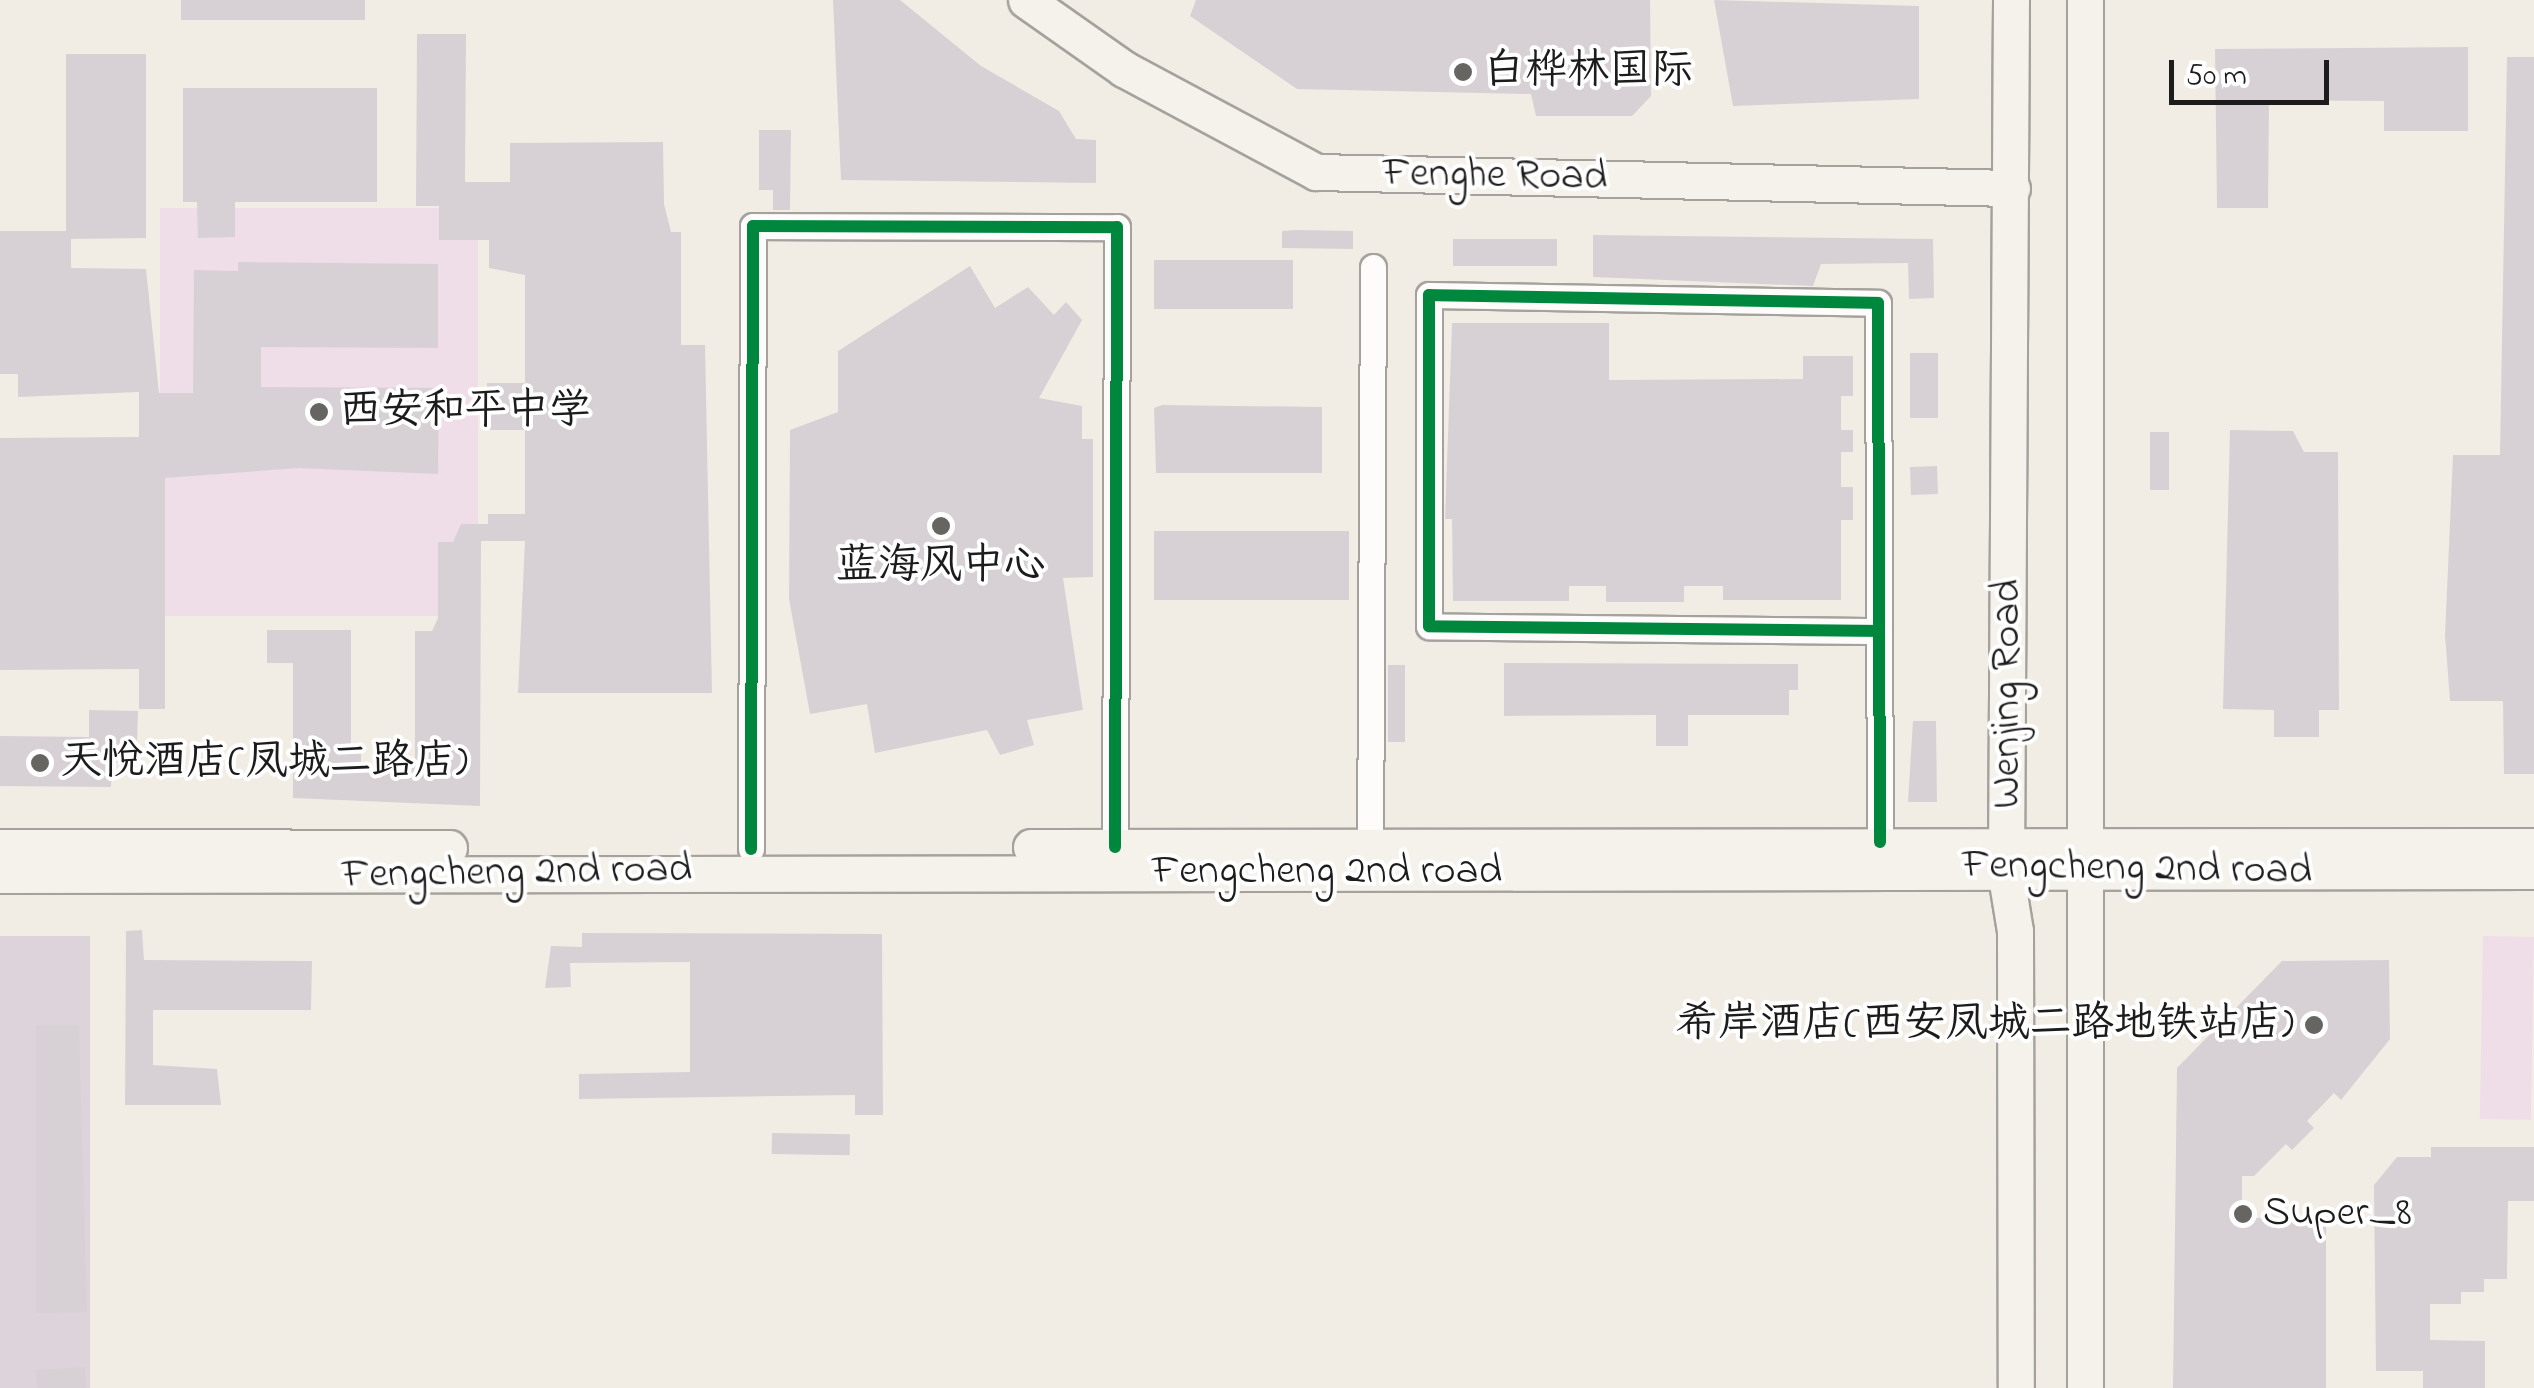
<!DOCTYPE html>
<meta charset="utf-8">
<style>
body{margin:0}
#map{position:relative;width:2534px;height:1388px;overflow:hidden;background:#f1ede4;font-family:"Indie Flower","LXGW WenKai TC",sans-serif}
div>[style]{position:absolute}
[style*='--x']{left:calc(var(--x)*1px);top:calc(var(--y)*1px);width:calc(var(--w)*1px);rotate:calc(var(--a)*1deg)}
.built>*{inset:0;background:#efdde7;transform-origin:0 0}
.industrial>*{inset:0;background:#ddd3db;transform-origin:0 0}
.building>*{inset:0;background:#d7d1d5;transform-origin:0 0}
.roads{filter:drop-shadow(2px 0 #a5a29d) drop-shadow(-2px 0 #a5a29d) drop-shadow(0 2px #a5a29d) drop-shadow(0 -2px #a5a29d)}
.street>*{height:25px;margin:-12.5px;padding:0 12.5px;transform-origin:12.5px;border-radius:12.5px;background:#fdfcfb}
.secondary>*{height:35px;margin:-17.5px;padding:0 17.5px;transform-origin:17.5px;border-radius:17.5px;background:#f5f2ec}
.cycleway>*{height:12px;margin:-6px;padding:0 6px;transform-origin:6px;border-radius:6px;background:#00873e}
.dots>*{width:28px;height:28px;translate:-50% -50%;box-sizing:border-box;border:5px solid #fff;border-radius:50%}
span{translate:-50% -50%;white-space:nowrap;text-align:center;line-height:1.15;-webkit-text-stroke:8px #fff;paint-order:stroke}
.poi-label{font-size:42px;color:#1c1c1c}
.left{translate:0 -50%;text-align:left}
.right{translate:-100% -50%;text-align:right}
.street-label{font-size:42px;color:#1c1c1c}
.scale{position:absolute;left:2169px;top:60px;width:160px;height:45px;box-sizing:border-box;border:5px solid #1c1c1c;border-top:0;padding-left:12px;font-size:30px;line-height:35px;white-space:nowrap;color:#1c1c1c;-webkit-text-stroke:8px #fff;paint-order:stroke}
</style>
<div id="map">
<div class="built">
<i style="left:160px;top:208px;width:318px;height:408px"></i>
<i style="left:2483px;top:936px;width:51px;height:183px;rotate:1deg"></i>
</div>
<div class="industrial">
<i style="left:0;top:936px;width:90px;height:452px"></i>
</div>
<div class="building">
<i style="left:181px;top:0;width:184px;height:20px"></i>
<i style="clip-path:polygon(833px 0,900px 0,981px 66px,1059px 111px,1076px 139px,1096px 140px,1096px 183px,841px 180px)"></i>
<i style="clip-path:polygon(1196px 0,1650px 0,1651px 96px,1632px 116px,1536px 116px,1531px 94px,1297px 89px,1190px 16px)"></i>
<i style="clip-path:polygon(1714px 0,1919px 6px,1919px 99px,1733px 106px)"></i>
<i style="clip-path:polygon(417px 34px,466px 34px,465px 182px,510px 182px,510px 143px,663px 142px,664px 204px,671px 232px,681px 232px,681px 345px,705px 345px,712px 693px,518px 693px,525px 541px,481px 541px,480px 806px,293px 798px,293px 663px,267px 663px,267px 630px,351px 630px,351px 747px,361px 747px,361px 765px,415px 765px,415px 631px,432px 631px,438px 618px,438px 542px,453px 542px,461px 524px,488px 524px,488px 514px,525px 514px,525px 430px,487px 430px,487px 383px,525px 383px,525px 275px,489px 268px,489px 240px,439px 240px,439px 206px,416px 206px)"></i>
<i style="clip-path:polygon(2468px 47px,2468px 131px,2384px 131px,2384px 101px,2269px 100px,2268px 208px,2217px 208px,2215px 49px)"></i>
<i style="clip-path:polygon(66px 54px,146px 54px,146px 238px,71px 239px,71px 268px,146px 269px,159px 393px,193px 393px,194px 270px,238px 271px,238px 262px,438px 264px,438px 348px,261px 347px,261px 387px,439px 388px,438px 474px,299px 468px,165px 478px,165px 709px,139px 709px,139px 669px,0 670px,0 438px,139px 437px,139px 392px,18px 397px,18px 374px,0 374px,0 231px,66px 231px)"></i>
<i style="clip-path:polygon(2507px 57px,2534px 57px,2534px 774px,2504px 774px,2503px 701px,2450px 701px,2445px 635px,2453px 455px,2500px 455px)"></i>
<i style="clip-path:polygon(183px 88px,377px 88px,377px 202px,235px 202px,235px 237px,198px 238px,197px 202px,183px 202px)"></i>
<i style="clip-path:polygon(759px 130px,791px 130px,790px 210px,773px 210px,773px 190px,759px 190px)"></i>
<i style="clip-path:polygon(1295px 230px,1353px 231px,1353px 249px,1282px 248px,1282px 231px)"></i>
<i style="clip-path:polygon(1593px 235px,1933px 239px,1934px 298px,1909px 299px,1908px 263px,1821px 264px,1813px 286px,1593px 277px)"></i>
<i style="left:1453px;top:239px;width:104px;height:27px"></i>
<i style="left:1154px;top:260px;width:139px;height:49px"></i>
<i style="clip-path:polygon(970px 266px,995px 308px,1028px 287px,1054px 315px,1066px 302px,1082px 320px,1039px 398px,1082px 406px,1082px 439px,1093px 439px,1093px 577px,1063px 578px,1083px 710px,1027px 720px,1034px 745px,1000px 755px,987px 730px,875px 753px,867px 704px,810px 714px,789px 599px,790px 430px,838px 412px,838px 351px)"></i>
<i style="clip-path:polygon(1452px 323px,1609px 323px,1609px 380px,1803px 379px,1803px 356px,1853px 356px,1853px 396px,1841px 396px,1841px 430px,1853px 430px,1853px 452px,1841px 452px,1841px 487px,1853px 487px,1853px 520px,1841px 520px,1841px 600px,1723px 600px,1723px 586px,1684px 586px,1684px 602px,1606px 602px,1606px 586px,1569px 586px,1569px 601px,1453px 601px,1452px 519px,1445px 519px)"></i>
<i style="left:1910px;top:353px;width:28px;height:65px"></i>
<i style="clip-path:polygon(1322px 407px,1322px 473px,1156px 473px,1154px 408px,1162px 405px)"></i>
<i style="clip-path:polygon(2230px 430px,2293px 431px,2304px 452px,2338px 452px,2339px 710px,2319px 710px,2319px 737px,2274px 737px,2274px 710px,2223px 709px)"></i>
<i style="left:2150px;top:432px;width:19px;height:58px"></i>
<i style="left:1937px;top:466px;width:28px;height:27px;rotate:88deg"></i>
<i style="left:1154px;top:531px;width:195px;height:69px"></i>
<i style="clip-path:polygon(1504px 663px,1798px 664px,1798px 690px,1789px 690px,1789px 715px,1688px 715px,1688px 746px,1656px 746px,1656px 715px,1504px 716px)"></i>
<i style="left:1388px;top:665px;width:17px;height:77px"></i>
<i style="clip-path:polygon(89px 710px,138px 711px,137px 743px,124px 743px,124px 763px,112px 762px,111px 787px,0 786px,0 736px,89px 737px)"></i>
<i style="clip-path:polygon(1913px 721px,1936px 721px,1937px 802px,1908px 802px)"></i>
<i style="clip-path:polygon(142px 930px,144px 960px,312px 961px,311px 1010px,153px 1010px,153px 1065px,217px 1069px,221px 1105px,125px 1105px,126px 931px)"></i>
<i style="clip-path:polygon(582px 933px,882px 934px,883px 1115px,855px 1115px,855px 1095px,579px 1099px,579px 1074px,690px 1072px,690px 962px,570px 963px,571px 987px,545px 988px,551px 946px,582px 947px)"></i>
<i style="clip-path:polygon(2389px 960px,2390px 1039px,2341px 1100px,2334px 1093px,2307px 1121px,2314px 1128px,2292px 1150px,2286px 1144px,2254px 1176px,2242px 1176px,2242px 1218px,2326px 1218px,2326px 1388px,2173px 1388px,2177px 1068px,2282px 961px)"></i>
<i style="clip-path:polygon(36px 1025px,79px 1025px,87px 1312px,36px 1313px)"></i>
<i style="left:772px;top:1133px;width:78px;height:21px;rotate:1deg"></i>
<i style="clip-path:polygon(2431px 1147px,2534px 1147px,2534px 1201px,2508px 1201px,2507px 1279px,2484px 1279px,2484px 1292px,2461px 1292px,2461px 1304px,2430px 1304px,2430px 1340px,2485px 1341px,2485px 1388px,2423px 1388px,2423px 1371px,2376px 1371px,2374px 1185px,2397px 1157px,2431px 1157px)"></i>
<i style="left:85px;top:1367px;width:21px;height:49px;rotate:87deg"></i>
</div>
<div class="roads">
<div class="street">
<i style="--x:1879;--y:631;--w:450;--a:-179.4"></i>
<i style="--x:1429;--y:626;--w:331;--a:-90"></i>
<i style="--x:1429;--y:295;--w:449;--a:1"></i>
<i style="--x:1878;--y:303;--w:539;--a:89.79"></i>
<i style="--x:751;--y:849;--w:623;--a:-89.82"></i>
<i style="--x:753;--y:226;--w:364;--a:0.2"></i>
<i style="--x:1117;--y:227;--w:620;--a:90.18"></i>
<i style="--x:1370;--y:863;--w:596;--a:-89.71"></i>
</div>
<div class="secondary">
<i style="--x:1026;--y:0;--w:120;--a:35.1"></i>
<i style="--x:1124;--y:69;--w:218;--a:28.2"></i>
<i style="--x:1316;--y:172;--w:696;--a:1.32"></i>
<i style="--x:2011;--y:0;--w:876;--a:90.33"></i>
<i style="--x:2006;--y:876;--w:56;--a:80.7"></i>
<i style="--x:2015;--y:931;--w:457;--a:89.9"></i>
<i style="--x:0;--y:847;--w:449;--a:0.1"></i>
<i style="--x:1031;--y:847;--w:1503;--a:-0.04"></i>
<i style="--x:0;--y:875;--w:2534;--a:-0.09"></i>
<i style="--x:2085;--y:1388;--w:1388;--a:-90"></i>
</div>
</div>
<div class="cycleway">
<i style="--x:1879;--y:631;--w:450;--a:-179.4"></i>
<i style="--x:1429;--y:626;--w:331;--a:-90"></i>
<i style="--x:1429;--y:295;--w:449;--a:1"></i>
<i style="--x:1878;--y:303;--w:539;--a:89.79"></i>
<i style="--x:751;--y:849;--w:623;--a:-89.82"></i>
<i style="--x:753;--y:226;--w:364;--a:0.2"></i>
<i style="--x:1117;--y:227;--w:620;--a:90.18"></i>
</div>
<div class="dots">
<i style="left:1463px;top:72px;background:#676562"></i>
<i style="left:319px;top:412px;background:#676562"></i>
<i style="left:941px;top:526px;background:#676562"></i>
<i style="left:40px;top:763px;background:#676562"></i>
<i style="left:2314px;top:1025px;background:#676562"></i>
<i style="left:2243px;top:1214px;background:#676562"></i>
</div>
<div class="poi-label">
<span class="left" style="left:1483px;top:72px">白桦林国际</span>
<span class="left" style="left:339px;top:412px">西安和平中学</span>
<span style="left:941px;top:567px">蓝海风中心</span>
<span class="left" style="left:60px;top:763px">天悦酒店(凤城二路店)</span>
<span class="right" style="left:2294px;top:1025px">希岸酒店(西安凤城二路地铁站店)</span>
<span class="left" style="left:2263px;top:1214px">Super_8</span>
</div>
<div class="street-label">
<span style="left:1495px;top:176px;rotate:1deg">Fenghe Road</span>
<span style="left:2008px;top:694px;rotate:-90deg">Wenjing Road</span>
<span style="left:2137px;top:869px;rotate:1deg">Fengcheng 2nd road</span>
<span style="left:1327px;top:872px">Fengcheng 2nd road</span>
<span style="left:517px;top:873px;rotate:-1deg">Fengcheng 2nd road</span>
</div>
<div class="scale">50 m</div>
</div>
